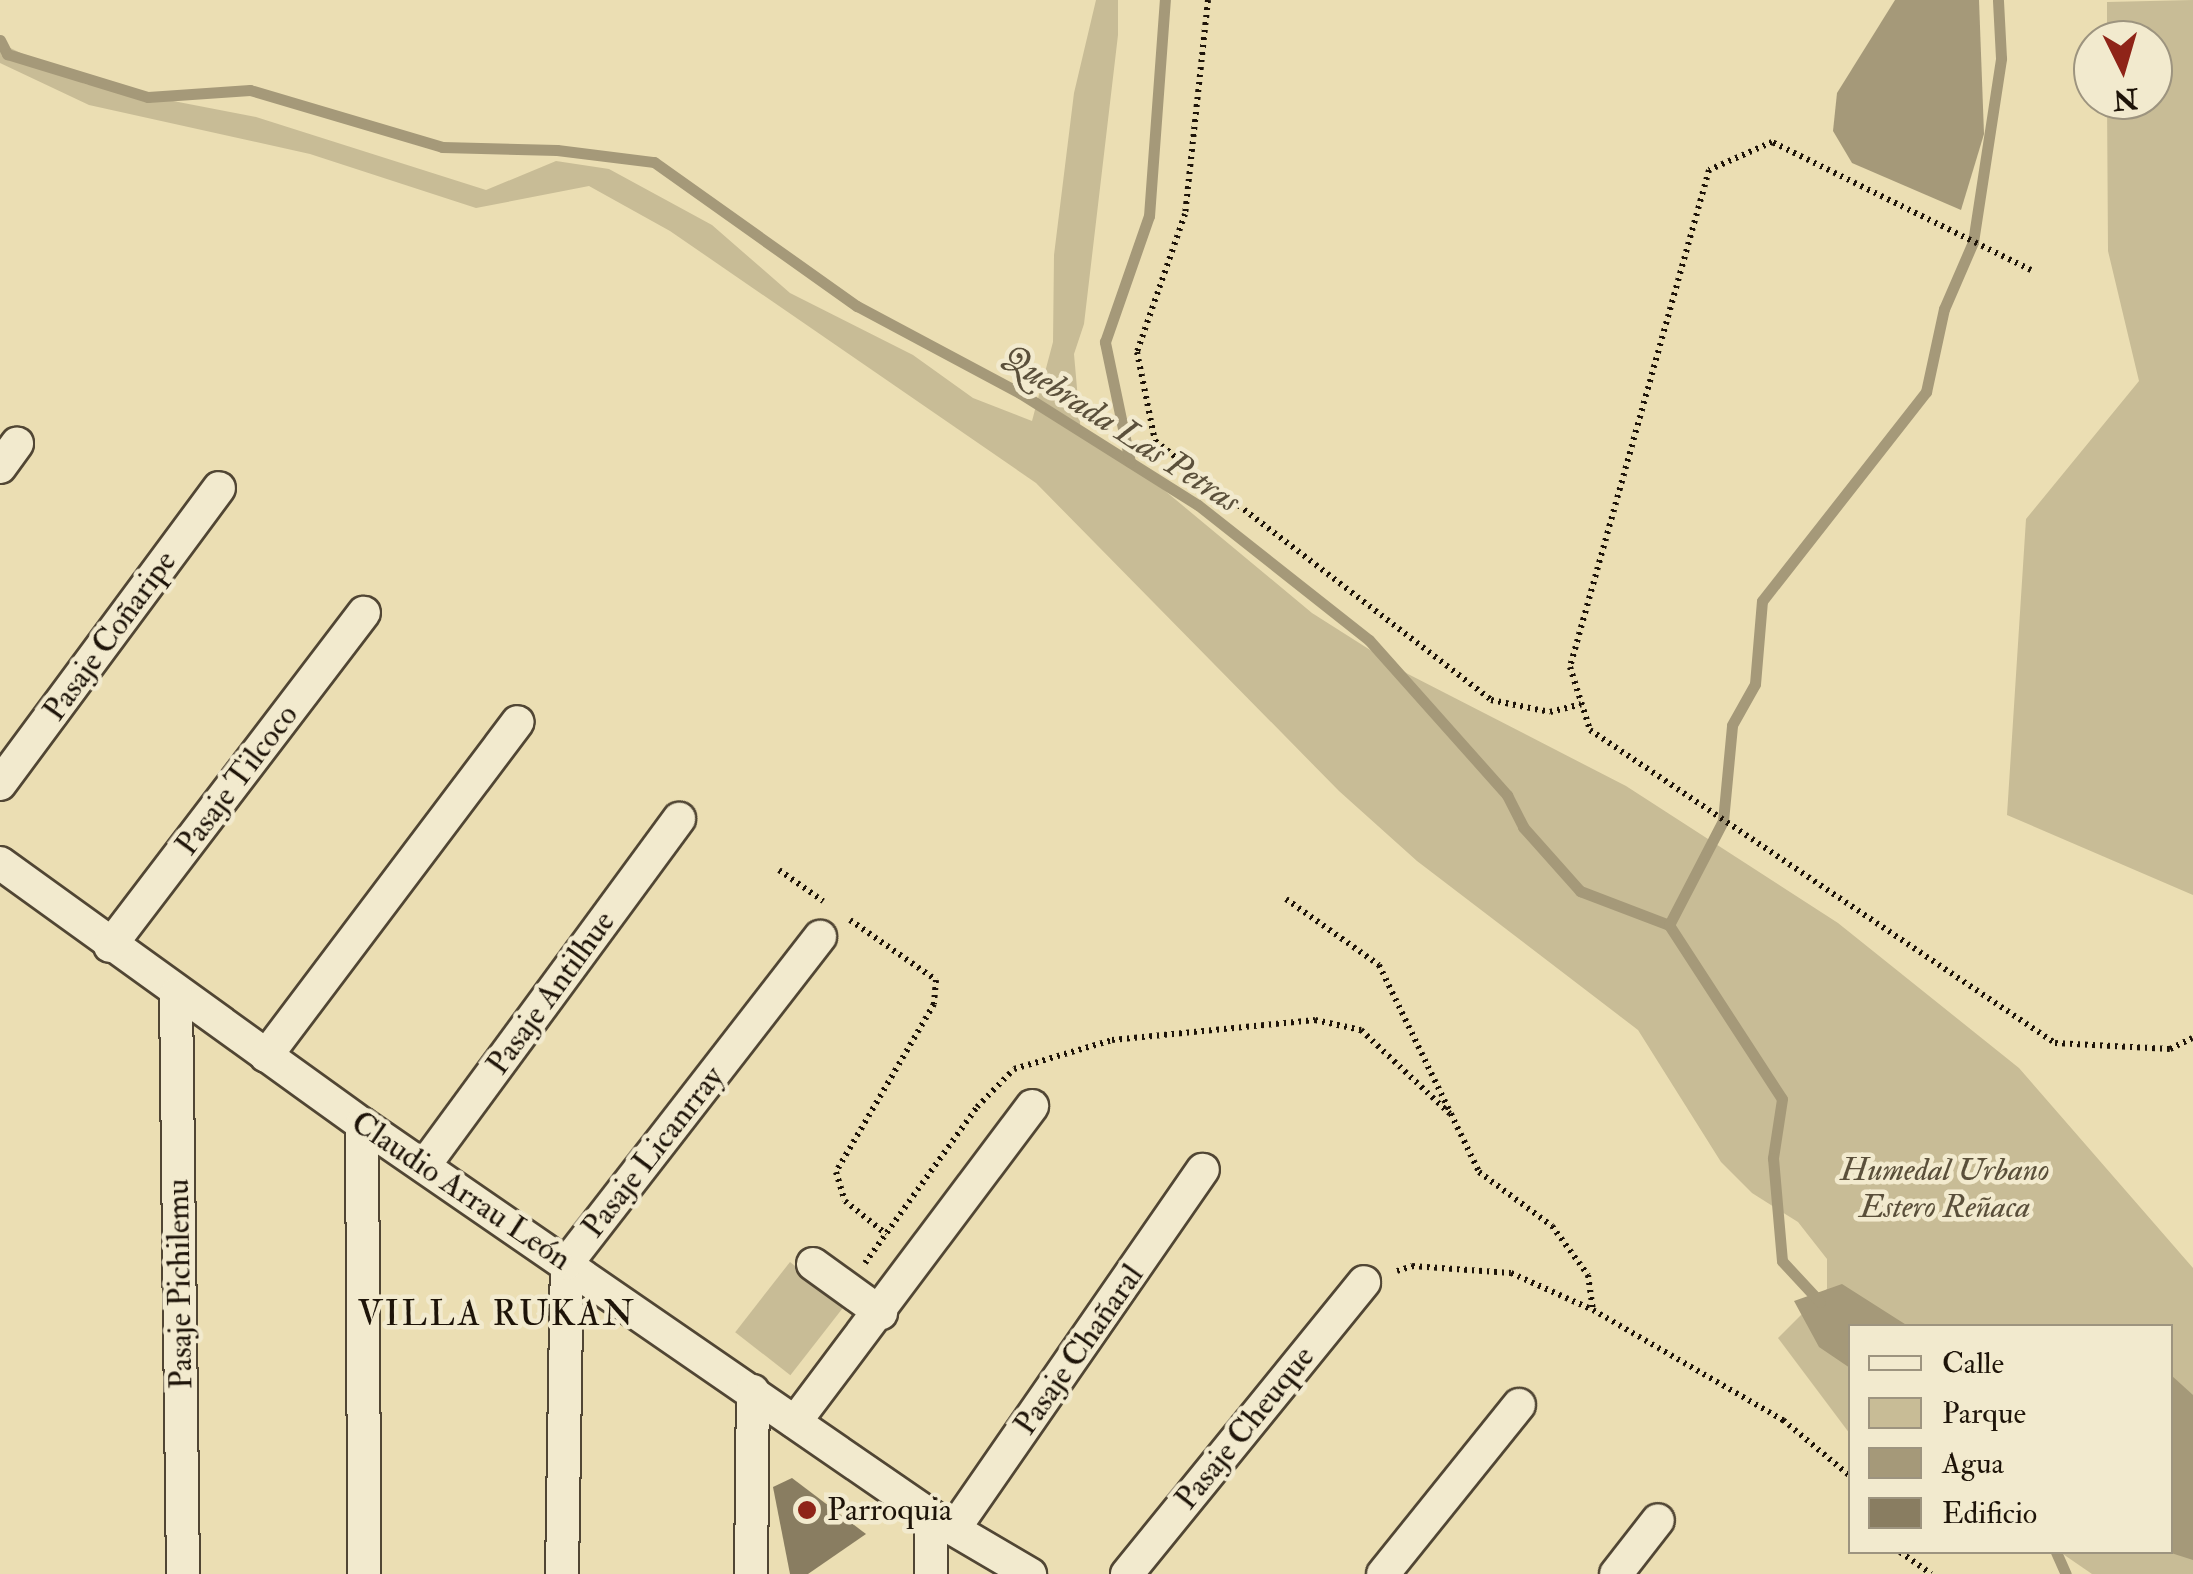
<!DOCTYPE html>
<meta charset="utf-8">
<style>
body{margin:0}
#map{position:relative;width:2193px;height:1574px;overflow:hidden;background:#ebdeb3;font-family:"IM FELL Double Pica",serif}
div>[style]{position:absolute}
[style*='--x']{left:calc(var(--x)*1px);top:calc(var(--y)*1px);width:calc(var(--w)*1px);rotate:calc(var(--a)*1deg)}
.green>*{inset:0;background:#c8bc96;transform-origin:0 0}
.water>*{inset:0;background:#a59979}
.stream>*{height:11px;margin:-5.5px;padding:0 5.5px;transform-origin:5.5px;border-radius:5.5px;background:#a59979}
.building>*{inset:0;background:#897d61}
.path>*{height:6px;margin-top:-3px;transform-origin:0;background:repeating-linear-gradient(90deg,#1e1409 0 2.5px,transparent 0 7.5px)}
.roads{filter:drop-shadow(2px 0 #514634) drop-shadow(-2px 0 #514634) drop-shadow(0 2px #514634) drop-shadow(0 -2px #514634)}
.street>*{height:32px;margin:-16px;padding:0 16px;transform-origin:16px;border-radius:16px;background:#f2eace}
.dots>*{width:28px;height:28px;translate:-50% -50%;box-sizing:border-box;border:5px solid #f2eace;border-radius:50%}
span{translate:-50% -50%;white-space:nowrap;text-align:center;line-height:1.15;-webkit-text-stroke:9px #f2eace;paint-order:stroke}
.street-label{font-size:32px;color:#1e1409}
.park-label{font-size:32px;color:#5a4f3a;font-style:italic}
.poi-label{font-size:32px;color:#1e1409}
.left{translate:0 -50%;text-align:left}
.water-label{font-size:35px;color:#5b503b;font-style:italic}
.neighbourhood-label{font-size:35px;color:#1e1409;letter-spacing:2.5px}
.legend{position:absolute;left:1848px;top:1324px;width:325px;height:230px;box-sizing:border-box;background:#f2eace;border:2px solid #9d947f;margin:0;padding:12px 18px;list-style:none;font-size:30px;color:#1e1409}
.legend li{display:flex;align-items:center;gap:20px;height:50px}
.legend b{width:50px;border:2px solid #9d947f}
.north{position:absolute;left:2073px;top:20px;width:100px;height:100px;box-sizing:border-box;background:#f2eace;border:2px solid #9d947f;border-radius:50%;rotate:175deg;font-size:28px;font-weight:700;line-height:40px;text-align:center;color:#1e1409}
.north::after{content:'';display:block;margin:auto;width:35px;height:45px;background:#8f2418;clip-path:polygon(50% 0,100% 100%,50% 72%,0 100%)}
</style>
<div id="map">
<div class="green">
<i style="clip-path:polygon(1096px 0,1118px 0,1118px 35px,1084px 324px,1074px 354px,1081px 434px,1152px 480px,1312px 613px,1408px 674px,1626px 786px,1838px 923px,2019px 1068px,2193px 1268px,2193px 1574px,2092px 1574px,2060px 1552px,2170px 1552px,2170px 1326px,1850px 1326px,1850px 1434px,1778px 1338px,1827px 1289px,1827px 1259px,1798px 1222px,1752px 1193px,1721px 1162px,1638px 1030px,1417px 861px,1339px 791px,1036px 483px,670px 231px,589px 186px,476px 208px,310px 154px,89px 105px,0 63px,0 43px,85px 84px,256px 117px,486px 190px,556px 161px,609px 169px,712px 225px,790px 293px,913px 355px,973px 398px,1032px 421px,1053px 342px,1054px 255px,1074px 93px)"></i>
<i style="clip-path:polygon(2193px 0,2193px 895px,2007px 815px,2026px 519px,2139px 381px,2108px 251px,2107px 100px,2153px 100px,2153px 40px,2107px 40px,2107px 2px)"></i>
<i style="left:790px;top:1262px;width:70px;height:89px;rotate:38deg"></i>
</div>
<div class="water">
<i style="clip-path:polygon(1895px 0,1979px 0,1984px 134px,1961px 210px,1852px 163px,1833px 131px,1837px 93px)"></i>
<i style="clip-path:polygon(1842px 1284px,1908px 1326px,1850px 1326px,1850px 1368px,1819px 1347px,1794px 1301px)"></i>
<i style="clip-path:polygon(2171px 1375px,2193px 1395px,2193px 1560px,2168px 1552px)"></i>
</div>
<div class="stream">
<i style="--x:0;--y:40;--w:16;--a:63"></i>
<i style="--x:7;--y:54;--w:147;--a:17"></i>
<i style="--x:148;--y:97;--w:102;--a:-3.9"></i>
<i style="--x:250;--y:90;--w:200;--a:16.5"></i>
<i style="--x:442;--y:147;--w:115;--a:1.5"></i>
<i style="--x:557;--y:150;--w:98;--a:7.1"></i>
<i style="--x:654;--y:162;--w:249;--a:35.4"></i>
<i style="--x:857;--y:306;--w:185;--a:28.1"></i>
<i style="--x:1020;--y:393;--w:210;--a:32.2"></i>
<i style="--x:1198;--y:505;--w:218;--a:38.3"></i>
<i style="--x:1369;--y:640;--w:208;--a:48.3"></i>
<i style="--x:1507;--y:795;--w:36;--a:63"></i>
<i style="--x:1523;--y:827;--w:86;--a:48.3"></i>
<i style="--x:1580;--y:891;--w:95;--a:20.9"></i>
<i style="--x:1669;--y:925;--w:207;--a:57"></i>
<i style="--x:1782;--y:1099;--w:60;--a:98.7"></i>
<i style="--x:1773;--y:1158;--w:103;--a:85"></i>
<i style="--x:1782;--y:1261;--w:56;--a:47.2"></i>
<i style="--x:1130;--y:462;--w:123;--a:-101.8"></i>
<i style="--x:1105;--y:342;--w:133;--a:-70.8"></i>
<i style="--x:1149;--y:216;--w:217;--a:-85.8"></i>
<i style="--x:1669;--y:925;--w:117;--a:-62.6"></i>
<i style="--x:1723;--y:821;--w:96;--a:-84.6"></i>
<i style="--x:1732;--y:725;--w:47;--a:-60.7"></i>
<i style="--x:1755;--y:684;--w:83;--a:-85.2"></i>
<i style="--x:1762;--y:601;--w:266;--a:-51.9"></i>
<i style="--x:1926;--y:392;--w:85;--a:-77.8"></i>
<i style="--x:1944;--y:309;--w:73;--a:-66.6"></i>
<i style="--x:1973;--y:242;--w:186;--a:-81.3"></i>
<i style="--x:2001;--y:58;--w:58;--a:-93"></i>
<i style="--x:2056;--y:1552;--w:24;--a:66"></i>
</div>
<div class="building">
<i style="clip-path:polygon(792px 1478px,866px 1534px,808px 1574px,790px 1574px,773px 1487px)"></i>
</div>
<div class="path">
<i style="--x:1208;--y:0;--w:215;--a:96.1"></i>
<i style="--x:1185;--y:214;--w:146;--a:109.2"></i>
<i style="--x:1137;--y:352;--w:91;--a:78.6"></i>
<i style="--x:1155;--y:441;--w:424;--a:37.6"></i>
<i style="--x:1491;--y:700;--w:60;--a:11.5"></i>
<i style="--x:1550;--y:712;--w:32;--a:-14"></i>
<i style="--x:2031;--y:270;--w:289;--a:-153.7"></i>
<i style="--x:1772;--y:142;--w:69;--a:156"></i>
<i style="--x:1709;--y:170;--w:516;--a:105.63"></i>
<i style="--x:1570;--y:667;--w:66;--a:72.4"></i>
<i style="--x:1590;--y:730;--w:561;--a:33.95"></i>
<i style="--x:2055;--y:1043;--w:115;--a:3"></i>
<i style="--x:2170;--y:1049;--w:25;--a:-26"></i>
<i style="--x:779;--y:870;--w:54;--a:35.2"></i>
<i style="--x:1286;--y:899;--w:114;--a:35.4"></i>
<i style="--x:1379;--y:965;--w:230;--a:64.2"></i>
<i style="--x:1479;--y:1172;--w:91;--a:36.5"></i>
<i style="--x:1552;--y:1226;--w:61;--a:53.7"></i>
<i style="--x:1588;--y:1275;--w:35;--a:82"></i>
<i style="--x:850;--y:920;--w:105;--a:34.9"></i>
<i style="--x:936;--y:980;--w:24;--a:95"></i>
<i style="--x:934;--y:1004;--w:194;--a:120.3"></i>
<i style="--x:836;--y:1172;--w:30;--a:73"></i>
<i style="--x:845;--y:1201;--w:53;--a:38.8"></i>
<i style="--x:865;--y:1263;--w:192;--a:-54.3"></i>
<i style="--x:977;--y:1107;--w:53;--a:-45.8"></i>
<i style="--x:1014;--y:1069;--w:102;--a:-16.5"></i>
<i style="--x:1112;--y:1040;--w:204;--a:-5.6"></i>
<i style="--x:1315;--y:1020;--w:47;--a:12.3"></i>
<i style="--x:1361;--y:1030;--w:122;--a:43.3"></i>
<i style="--x:1397;--y:1271;--w:16;--a:-18"></i>
<i style="--x:1412;--y:1266;--w:99;--a:4"></i>
<i style="--x:1511;--y:1273;--w:90;--a:24.3"></i>
<i style="--x:1593;--y:1310;--w:220;--a:30.1"></i>
<i style="--x:1783;--y:1420;--w:87;--a:39.9"></i>
<i style="--x:1900;--y:1552;--w:38;--a:35"></i>
</div>
<div class="roads">
<div class="street">
<i style="--x:0;--y:467;--w:29;--a:-54"></i>
<i style="--x:0;--y:784;--w:368;--a:-53.5"></i>
<i style="--x:0;--y:863;--w:446;--a:35.8"></i>
<i style="--x:362;--y:1124;--w:691;--a:34.56"></i>
<i style="--x:931;--y:1516;--w:115;--a:30.4"></i>
<i style="--x:110;--y:946;--w:419;--a:-52.7"></i>
<i style="--x:176;--y:994;--w:580;--a:89.31"></i>
<i style="--x:266;--y:1056;--w:418;--a:-53"></i>
<i style="--x:362;--y:1124;--w:450;--a:89.7"></i>
<i style="--x:424;--y:1166;--w:431;--a:-53.7"></i>
<i style="--x:813;--y:1264;--w:84;--a:35.8"></i>
<i style="--x:795;--y:1422;--w:395;--a:-53.1"></i>
<i style="--x:931;--y:1516;--w:58;--a:90"></i>
<i style="--x:954;--y:1529;--w:437;--a:-55.3"></i>
<i style="--x:562;--y:1574;--w:311;--a:-89.1"></i>
<i style="--x:567;--y:1263;--w:413;--a:-52.2"></i>
<i style="--x:751;--y:1574;--w:183;--a:-89.4"></i>
<i style="--x:1127;--y:1574;--w:376;--a:-50.9"></i>
<i style="--x:1383;--y:1574;--w:217;--a:-51.2"></i>
<i style="--x:1616;--y:1574;--w:68;--a:-52.1"></i>
</div>
</div>
<div class="dots">
<i style="left:807px;top:1510px;background:#8f2418"></i>
</div>
<div class="street-label">
<span style="left:110px;top:636px;rotate:-54deg">Pasaje Coñaripe</span>
<span style="left:237px;top:780px;rotate:-53deg">Pasaje Tilcoco</span>
<span style="left:551px;top:993px;rotate:-54deg">Pasaje Antilhue</span>
<span style="left:653px;top:1152px;rotate:-52deg">Pasaje Licanrray</span>
<span style="left:461px;top:1191px;rotate:34deg">Claudio Arrau León</span>
<span style="left:180px;top:1284px;rotate:-91deg">Pasaje Pichilemu</span>
<span style="left:1079px;top:1350px;rotate:-55deg">Pasaje Chañaral</span>
<span style="left:1245px;top:1428px;rotate:-51deg">Pasaje Cheuque</span>
</div>
<div class="park-label">
<span style="left:1945px;top:1189px">Humedal Urbano<br>Estero Reñaca</span>
</div>
<div class="poi-label">
<span class="left" style="left:827px;top:1510px">Parroquia</span>
</div>
<div class="water-label">
<span style="left:1121px;top:429px;rotate:33deg">Quebrada Las Petras</span>
</div>
<div class="neighbourhood-label">
<span style="left:497px;top:1314px">VILLA RUKAN</span>
</div>
<ul class="legend">
<li><b style="height:12px;background:#f2eace"></b>Calle</li>
<li><b style="height:28px;background:#c8bc96"></b>Parque</li>
<li><b style="height:28px;background:#a59979"></b>Agua</li>
<li><b style="height:28px;background:#897d61"></b>Edificio</li>
</ul>
<div class="north">N</div>
</div>
